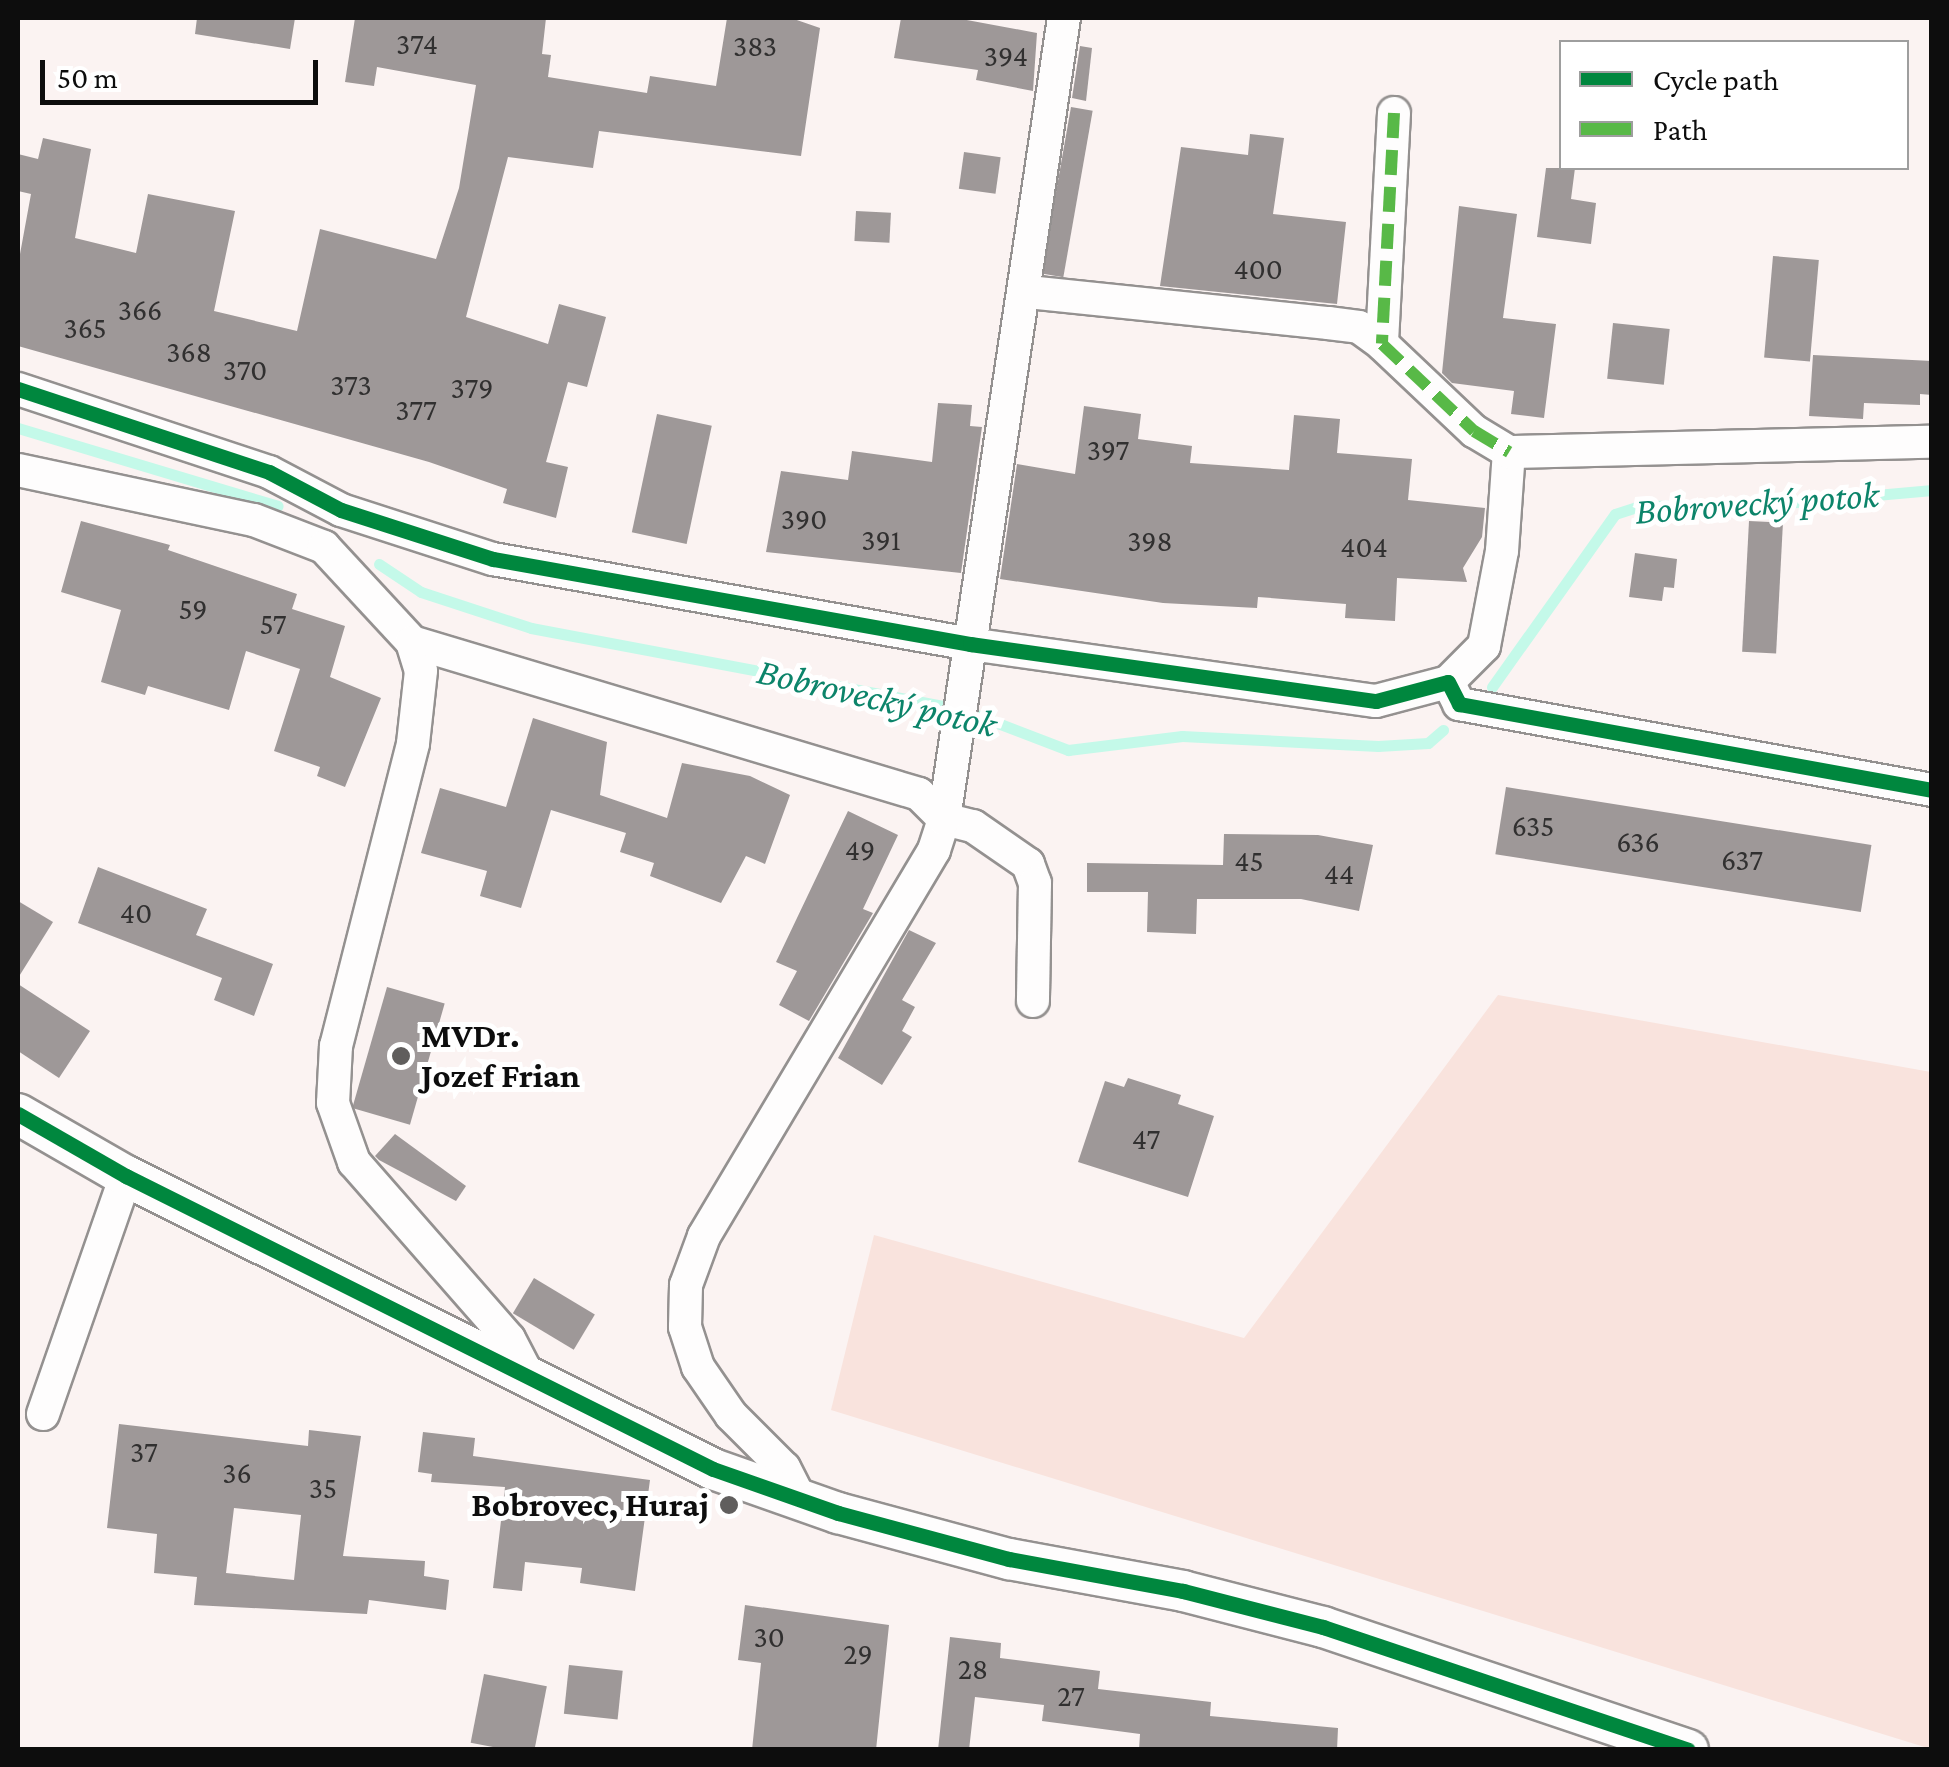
<!DOCTYPE html>
<meta charset="utf-8">
<style>
body{margin:0}
#map{position:relative;width:1949px;height:1767px;overflow:hidden;background:#fbf3f2;font-family:"Crimson Pro",serif}
div>[style]{position:absolute}
[style*='--x']{left:calc(var(--x)*1px);top:calc(var(--y)*1px);width:calc(var(--w)*1px);rotate:calc(var(--a)*1deg)}
.farmland>*{inset:0;background:#f9e3dd}
.stream>*{height:11px;margin:-5.5px;padding:0 5.5px;transform-origin:5.5px;border-radius:5.5px;background:#c4f9e9}
.building>*{inset:0;background:#9e9898;transform-origin:0 0}
.roads{filter:drop-shadow(2px 0 #949190) drop-shadow(-2px 0 #949190) drop-shadow(0 2px #949190) drop-shadow(0 -2px #949190)}
.minor>*{height:32px;margin:-16px;padding:0 16px;transform-origin:16px;border-radius:16px;background:#fefdfd}
.tertiary>*{height:40px;margin:-20px;padding:0 20px;transform-origin:20px;border-radius:20px;background:#fefdfd}
.quiet>*{height:12px;margin-top:-6px;transform-origin:0;background:repeating-linear-gradient(90deg,#58b947 0 25px,transparent 0 37px)}
.cycleway>*{height:15px;margin:-7.5px;padding:0 7.5px;transform-origin:7.5px;border-radius:7.5px;background:#00873e}
.dots>*{width:28px;height:28px;translate:-50% -50%;box-sizing:border-box;border:5px solid #fff;border-radius:50%}
span{translate:-50% -50%;white-space:nowrap;text-align:center;line-height:1.15;-webkit-text-stroke:10px #fff;paint-order:stroke}
.number-label{font-size:30px;color:#313030}
.number-label span{-webkit-text-stroke-width:0}
.poi-label{font-size:35px;color:#0d0d0d;font-weight:700}
.left{translate:0 -50%;text-align:left}
.right{translate:-100% -50%;text-align:right}
.water-label{font-size:38px;color:#0c846a;font-style:italic}
.frame{position:absolute;inset:0;border:20px solid #0d0d0d;pointer-events:none}
.legend{position:absolute;left:1559px;top:40px;width:350px;height:130px;box-sizing:border-box;background:#fff;border:2px solid #9e9e9e;margin:0;padding:12px 18px;list-style:none;font-size:30px;color:#0d0d0d}
.legend li{display:flex;align-items:center;gap:20px;height:50px}
.legend b{width:50px;border:2px solid #9e9e9e}
.scale{position:absolute;left:40px;top:60px;width:278px;height:45px;box-sizing:border-box;border:5px solid #0d0d0d;border-top:0;padding-left:12px;font-size:30px;line-height:35px;white-space:nowrap;color:#0d0d0d;-webkit-text-stroke:8px #fff;paint-order:stroke}
</style>
<div id="map">
<div class="farmland">
<i style="clip-path:polygon(1498px 995px,1931px 1072px,1931px 1749px,831px 1410px,874px 1235px,1244px 1338px)"></i>
</div>
<div class="stream">
<i style="--x:18;--y:428;--w:271;--a:16.7"></i>
<i style="--x:379;--y:564;--w:50;--a:33.7"></i>
<i style="--x:421;--y:592;--w:116;--a:18.1"></i>
<i style="--x:531;--y:628;--w:438;--a:10.7"></i>
<i style="--x:961;--y:709;--w:115;--a:21"></i>
<i style="--x:1068;--y:750;--w:115;--a:-7"></i>
<i style="--x:1182;--y:736;--w:196;--a:2.9"></i>
<i style="--x:1378;--y:746;--w:50;--a:-3.4"></i>
<i style="--x:1428;--y:743;--w:20;--a:-41"></i>
<i style="--x:1492;--y:687;--w:212;--a:-54.6"></i>
<i style="--x:1615;--y:514;--w:26;--a:-18"></i>
<i style="--x:1640;--y:506;--w:124;--a:-0.5"></i>
<i style="--x:1764;--y:505;--w:169;--a:-5.1"></i>
</div>
<div class="building">
<i style="clip-path:polygon(197px 18px,295px 18px,290px 49px,195px 34px)"></i>
<i style="clip-path:polygon(355px 18px,546px 18px,542px 54px,551px 55px,548px 77px,647px 93px,650px 76px,716px 86px,727px 18px,791px 18px,820px 28px,801px 156px,599px 131px,593px 168px,508px 157px,466px 317px,548px 344px,559px 304px,606px 317px,587px 387px,568px 382px,546px 462px,568px 467px,556px 518px,503px 503px,507px 489px,429px 462px,18px 346px,18px 265px,31px 194px,18px 191px,18px 154px,38px 159px,43px 138px,91px 149px,75px 238px,136px 253px,148px 194px,235px 211px,214px 311px,297px 331px,320px 229px,436px 259px,459px 188px,476px 85px,377px 67px,374px 86px,345px 82px)"></i>
<i style="clip-path:polygon(901px 18px,956px 18px,1037px 33px,1033px 91px,976px 80px,978px 70px,894px 58px)"></i>
<i style="clip-path:polygon(1080px 46px,1092px 48px,1086px 101px,1072px 98px)"></i>
<i style="left:1071px;top:107px;width:22px;height:169px;rotate:10deg"></i>
<i style="clip-path:polygon(1250px 134px,1284px 138px,1273px 214px,1346px 222px,1337px 304px,1160px 286px,1181px 147px,1248px 155px)"></i>
<i style="left:964px;top:152px;width:37px;height:37px;rotate:8deg"></i>
<i style="clip-path:polygon(1546px 168px,1575px 168px,1571px 199px,1596px 203px,1591px 244px,1537px 237px)"></i>
<i style="clip-path:polygon(1459px 206px,1517px 214px,1503px 318px,1556px 324px,1544px 418px,1511px 414px,1514px 391px,1452px 383px,1442px 373px)"></i>
<i style="left:856px;top:211px;width:35px;height:30px;rotate:3deg"></i>
<i style="left:1773px;top:256px;width:46px;height:102px;rotate:5deg"></i>
<i style="left:1613px;top:323px;width:57px;height:56px;rotate:6deg"></i>
<i style="clip-path:polygon(1813px 355px,1932px 361px,1932px 395px,1920px 394px,1920px 405px,1864px 403px,1863px 419px,1809px 416px)"></i>
<i style="clip-path:polygon(938px 403px,972px 405px,970px 426px,982px 427px,961px 573px,766px 552px,781px 471px,848px 480px,852px 451px,932px 462px)"></i>
<i style="clip-path:polygon(1084px 406px,1141px 414px,1138px 439px,1192px 446px,1190px 463px,1289px 470px,1294px 415px,1340px 419px,1337px 453px,1412px 459px,1408px 500px,1485px 508px,1482px 537px,1463px 568px,1467px 582px,1397px 578px,1395px 621px,1345px 618px,1346px 604px,1258px 597px,1257px 608px,1163px 603px,1000px 579px,1017px 464px,1075px 474px)"></i>
<i style="left:657px;top:414px;width:56px;height:121px;rotate:12deg"></i>
<i style="clip-path:polygon(81px 521px,170px 545px,168px 550px,297px 594px,292px 609px,345px 626px,330px 677px,381px 698px,345px 787px,317px 776px,320px 767px,274px 751px,300px 669px,246px 651px,229px 710px,148px 686px,145px 695px,101px 682px,121px 610px,61px 592px)"></i>
<i style="left:1749px;top:521px;width:34px;height:131px;rotate:3deg"></i>
<i style="clip-path:polygon(1635px 553px,1677px 559px,1674px 588px,1664px 587px,1662px 601px,1629px 597px)"></i>
<i style="clip-path:polygon(533px 718px,607px 742px,600px 795px,667px 818px,682px 763px,750px 776px,790px 795px,765px 864px,746px 856px,721px 903px,650px 876px,654px 863px,620px 852px,626px 833px,551px 810px,521px 908px,480px 896px,487px 871px,421px 853px,440px 788px,506px 807px)"></i>
<i style="left:1506px;top:787px;width:370px;height:68px;rotate:9deg"></i>
<i style="clip-path:polygon(848px 811px,898px 835px,863px 909px,873px 913px,809px 1021px,779px 1005px,797px 971px,776px 962px)"></i>
<i style="clip-path:polygon(1224px 834px,1318px 835px,1373px 845px,1359px 911px,1301px 899px,1197px 899px,1196px 934px,1147px 932px,1148px 892px,1087px 892px,1087px 863px,1223px 865px)"></i>
<i style="clip-path:polygon(98px 867px,207px 909px,196px 935px,273px 964px,254px 1016px,214px 1000px,222px 978px,78px 923px)"></i>
<i style="clip-path:polygon(18px 901px,53px 922px,18px 978px)"></i>
<i style="clip-path:polygon(909px 930px,936px 943px,902px 1000px,915px 1007px,902px 1031px,912px 1037px,882px 1085px,838px 1058px)"></i>
<i style="clip-path:polygon(18px 984px,90px 1031px,59px 1078px,18px 1051px)"></i>
<i style="left:387px;top:987px;width:60px;height:126px;rotate:16deg"></i>
<i style="clip-path:polygon(1128px 1078px,1181px 1095px,1178px 1104px,1214px 1116px,1188px 1197px,1078px 1162px,1105px 1081px,1124px 1087px)"></i>
<i style="clip-path:polygon(395px 1134px,466px 1186px,456px 1201px,379px 1160px,375px 1156px)"></i>
<i style="left:534px;top:1278px;width:71px;height:41px;rotate:31deg"></i>
<i style="clip-path:polygon(evenodd,119px 1424px,308px 1446px,309px 1430px,361px 1436px,343px 1556px,425px 1561px,424px 1576px,449px 1580px,446px 1610px,369px 1600px,367px 1614px,194px 1605px,197px 1577px,154px 1573px,157px 1534px,107px 1528px,119px 1424px,234px 1508px,301px 1515px,294px 1580px,226px 1573px,234px 1508px)"></i>
<i style="clip-path:polygon(423px 1432px,475px 1438px,473px 1456px,650px 1480px,635px 1591px,580px 1583px,582px 1568px,525px 1562px,522px 1591px,493px 1588px,505px 1487px,431px 1482px,432px 1474px,418px 1472px)"></i>
<i style="clip-path:polygon(745px 1605px,889px 1625px,876px 1750px,752px 1750px,761px 1663px,738px 1660px)"></i>
<i style="clip-path:polygon(950px 1637px,1001px 1643px,1000px 1658px,1100px 1671px,1098px 1689px,1211px 1702px,1210px 1716px,1338px 1728px,1337px 1750px,1139px 1750px,1140px 1734px,1042px 1721px,1044px 1705px,975px 1697px,969px 1750px,938px 1750px)"></i>
<i style="left:569px;top:1665px;width:54px;height:49px;rotate:6deg"></i>
<i style="left:484px;top:1674px;width:64px;height:70px;rotate:11deg"></i>
</div>
<div class="roads">
<div class="minor">
<i style="--x:1394;--y:113;--w:231;--a:93"></i>
<i style="--x:1382;--y:344;--w:127;--a:43.4"></i>
<i style="--x:1474;--y:431;--w:41;--a:31"></i>
<i style="--x:1028;--y:292;--w:302;--a:5.9"></i>
<i style="--x:1328;--y:323;--w:31;--a:7"></i>
<i style="--x:1359;--y:327;--w:29;--a:36"></i>
<i style="--x:18;--y:389;--w:264;--a:18.3"></i>
<i style="--x:269;--y:472;--w:81;--a:27.8"></i>
<i style="--x:341;--y:510;--w:160;--a:17.9"></i>
<i style="--x:493;--y:559;--w:485;--a:10.1"></i>
<i style="--x:970;--y:644;--w:410;--a:8"></i>
<i style="--x:1376;--y:701;--w:74;--a:-14.8"></i>
<i style="--x:1448;--y:682;--w:25;--a:63"></i>
<i style="--x:1459;--y:704;--w:481;--a:10.3"></i>
<i style="--x:18;--y:470;--w:241;--a:12"></i>
<i style="--x:254;--y:520;--w:75;--a:21.1"></i>
<i style="--x:324;--y:547;--w:129;--a:47.2"></i>
<i style="--x:412;--y:642;--w:529;--a:16.69"></i>
<i style="--x:919;--y:794;--w:35;--a:45"></i>
<i style="--x:944;--y:819;--w:30;--a:14"></i>
<i style="--x:973;--y:826;--w:67;--a:34.6"></i>
<i style="--x:1028;--y:864;--w:20;--a:70"></i>
<i style="--x:1035;--y:883;--w:118;--a:91"></i>
<i style="--x:412;--y:642;--w:30;--a:73"></i>
<i style="--x:421;--y:671;--w:73;--a:96.3"></i>
<i style="--x:413;--y:744;--w:312;--a:104.3"></i>
<i style="--x:336;--y:1046;--w:57;--a:93"></i>
<i style="--x:333;--y:1103;--w:63;--a:70.4"></i>
<i style="--x:354;--y:1162;--w:235;--a:48.8"></i>
<i style="--x:509;--y:1339;--w:50;--a:62.4"></i>
<i style="--x:1448;--y:682;--w:51;--a:-45"></i>
<i style="--x:1484;--y:646;--w:97;--a:-79.3"></i>
<i style="--x:1502;--y:551;--w:99;--a:-86"></i>
<i style="--x:1509;--y:452;--w:423;--a:-1.4"></i>
<i style="--x:43;--y:1414;--w:252;--a:-70.8"></i>
<i style="--x:801;--y:1501;--w:37;--a:-117"></i>
<i style="--x:784;--y:1468;--w:75;--a:-135"></i>
<i style="--x:731;--y:1415;--w:58;--a:-124.5"></i>
<i style="--x:698;--y:1367;--w:42;--a:-108"></i>
<i style="--x:685;--y:1327;--w:42;--a:-88.6"></i>
<i style="--x:686;--y:1285;--w:52;--a:-69.8"></i>
<i style="--x:704;--y:1236;--w:449;--a:-59.2"></i>
<i style="--x:934;--y:850;--w:33;--a:-72"></i>
<i style="--x:944;--y:819;--w:810;--a:-81.48"></i>
</div>
<div class="tertiary">
<i style="--x:18;--y:1114;--w:125;--a:29.9"></i>
<i style="--x:126;--y:1176;--w:656;--a:26.53"></i>
<i style="--x:713;--y:1469;--w:133;--a:19.4"></i>
<i style="--x:838;--y:1513;--w:177;--a:15.1"></i>
<i style="--x:1009;--y:1559;--w:177;--a:10.4"></i>
<i style="--x:1183;--y:1591;--w:145;--a:14.4"></i>
<i style="--x:1323;--y:1627;--w:385;--a:18.6"></i>
</div>
</div>
<div class="quiet">
<i style="--x:1394;--y:113;--w:231;--a:93"></i>
<i style="--x:1382;--y:344;--w:127;--a:43.4"></i>
<i style="--x:1474;--y:431;--w:41;--a:31"></i>
</div>
<div class="cycleway">
<i style="--x:18;--y:389;--w:264;--a:18.3"></i>
<i style="--x:269;--y:472;--w:81;--a:27.8"></i>
<i style="--x:341;--y:510;--w:160;--a:17.9"></i>
<i style="--x:493;--y:559;--w:485;--a:10.1"></i>
<i style="--x:970;--y:644;--w:410;--a:8"></i>
<i style="--x:1376;--y:701;--w:74;--a:-14.8"></i>
<i style="--x:1448;--y:682;--w:25;--a:63"></i>
<i style="--x:1459;--y:704;--w:481;--a:10.3"></i>
<i style="--x:18;--y:1114;--w:125;--a:29.9"></i>
<i style="--x:126;--y:1176;--w:656;--a:26.53"></i>
<i style="--x:713;--y:1469;--w:133;--a:19.4"></i>
<i style="--x:838;--y:1513;--w:177;--a:15.1"></i>
<i style="--x:1009;--y:1559;--w:177;--a:10.4"></i>
<i style="--x:1183;--y:1591;--w:145;--a:14.4"></i>
<i style="--x:1323;--y:1627;--w:385;--a:18.6"></i>
</div>
<div class="dots">
<i style="left:401px;top:1056px;background:#605e5d"></i>
<i style="left:729px;top:1505px;background:#605e5d"></i>
</div>
<div class="number-label">
<span style="left:417px;top:44px">374</span>
<span style="left:755px;top:46px">383</span>
<span style="left:1006px;top:56px">394</span>
<span style="left:1258px;top:269px">400</span>
<span style="left:140px;top:310px">366</span>
<span style="left:85px;top:328px">365</span>
<span style="left:189px;top:352px">368</span>
<span style="left:245px;top:370px">370</span>
<span style="left:351px;top:385px">373</span>
<span style="left:472px;top:388px">379</span>
<span style="left:416px;top:410px">377</span>
<span style="left:1108px;top:450px">397</span>
<span style="left:804px;top:519px">390</span>
<span style="left:881px;top:540px">391</span>
<span style="left:1150px;top:541px">398</span>
<span style="left:1364px;top:547px">404</span>
<span style="left:193px;top:609px">59</span>
<span style="left:273px;top:624px">57</span>
<span style="left:1533px;top:826px">635</span>
<span style="left:1638px;top:842px">636</span>
<span style="left:860px;top:850px">49</span>
<span style="left:1742px;top:860px">637</span>
<span style="left:1249px;top:861px">45</span>
<span style="left:1339px;top:874px">44</span>
<span style="left:136px;top:913px">40</span>
<span style="left:1146px;top:1139px">47</span>
<span style="left:144px;top:1452px">37</span>
<span style="left:237px;top:1473px">36</span>
<span style="left:323px;top:1488px">35</span>
<span style="left:769px;top:1637px">30</span>
<span style="left:858px;top:1654px">29</span>
<span style="left:973px;top:1669px">28</span>
<span style="left:1071px;top:1696px">27</span>
</div>
<div class="poi-label">
<span class="left" style="left:421px;top:1056px">MVDr.<br>Jozef Frian</span>
<span class="right" style="left:709px;top:1505px">Bobrovec, Huraj</span>
</div>
<div class="water-label">
<span style="left:1757px;top:503px;rotate:-4deg">Bobrovecký potok</span>
<span style="left:877px;top:698px;rotate:13deg">Bobrovecký potok</span>
</div>
<div class="frame"></div>
<ul class="legend">
<li><b style="height:12px;background:#00873e"></b>Cycle path</li>
<li><b style="height:12px;background:#58b947"></b>Path</li>
</ul>
<div class="scale">50 m</div>
</div>
